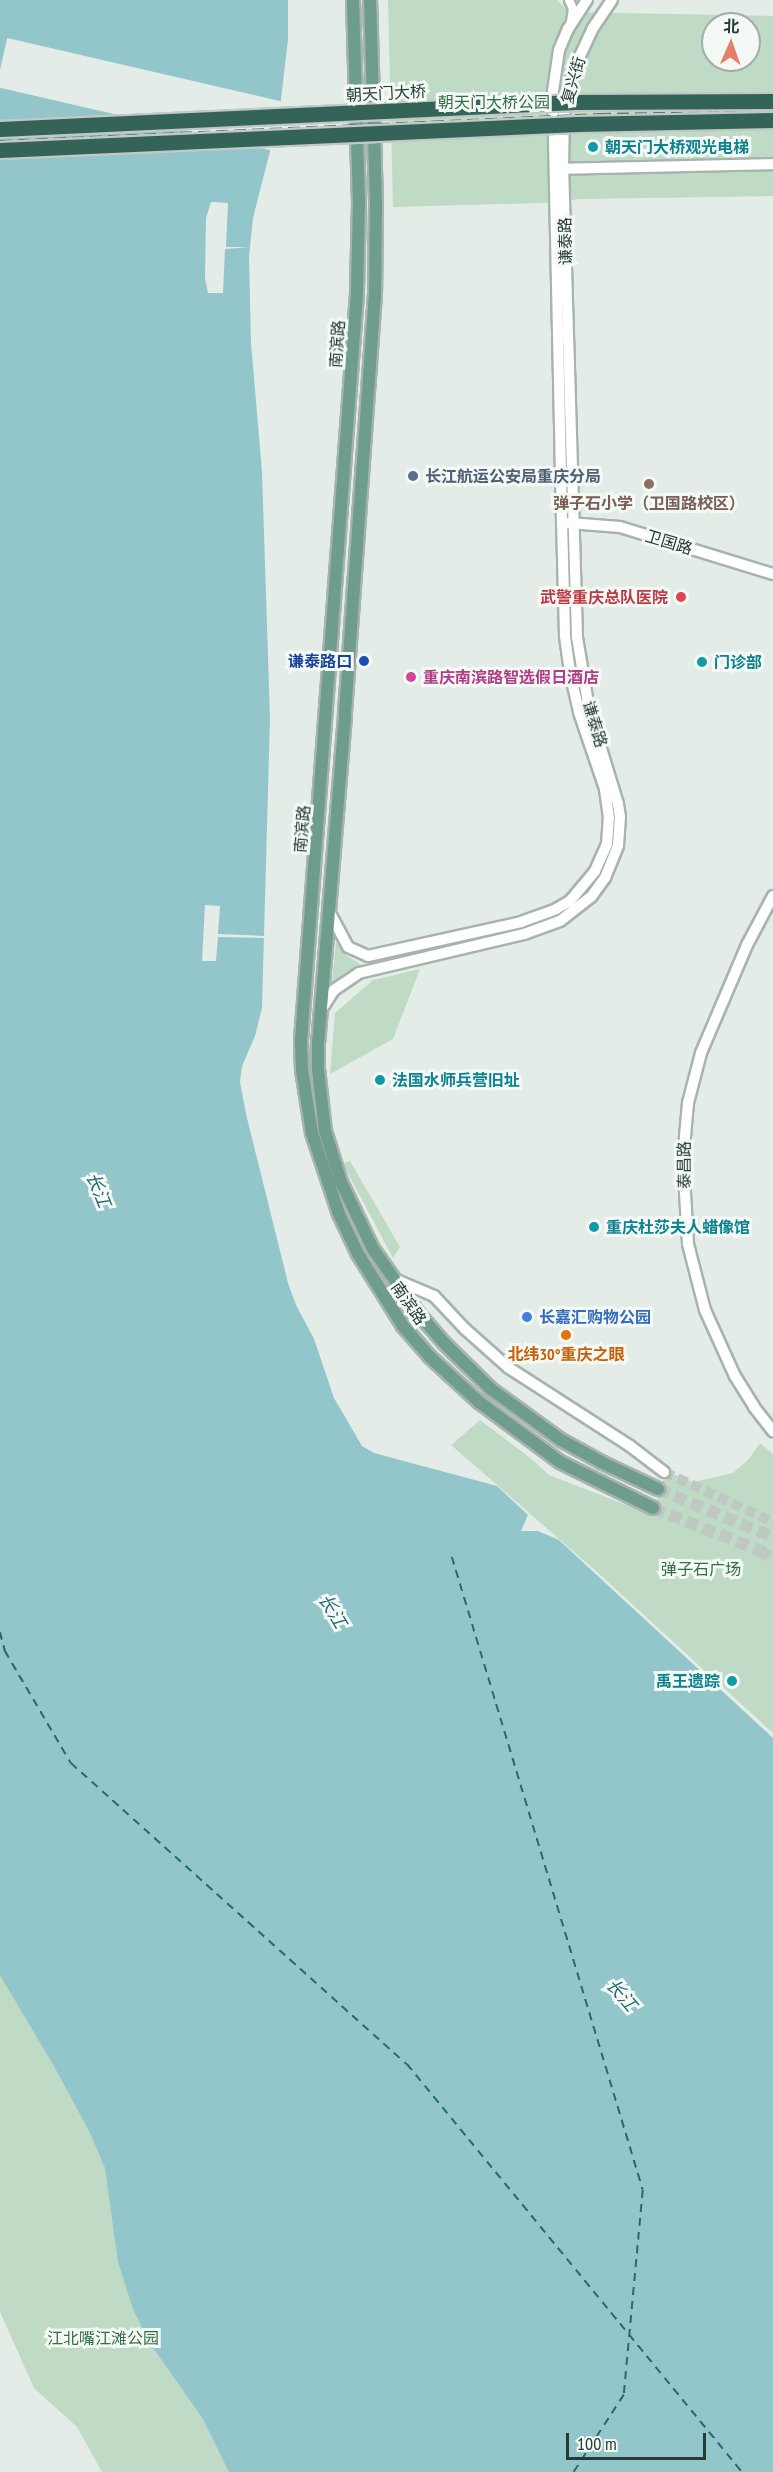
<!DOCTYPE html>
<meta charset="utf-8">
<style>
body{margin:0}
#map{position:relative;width:773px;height:2472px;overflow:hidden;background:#e4ece8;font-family:"PT Sans Narrow","Noto Sans SC",sans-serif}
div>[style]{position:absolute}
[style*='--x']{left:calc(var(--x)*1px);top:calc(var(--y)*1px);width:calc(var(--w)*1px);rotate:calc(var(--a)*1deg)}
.green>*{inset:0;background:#bfdac5}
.water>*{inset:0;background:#92c6cb}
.pier>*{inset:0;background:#e4ece8;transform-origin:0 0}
.ferry>*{height:1.5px;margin-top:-0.75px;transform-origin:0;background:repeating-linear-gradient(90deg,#266a71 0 8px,transparent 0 14px)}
.secondary-tunnel>*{height:10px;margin-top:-5px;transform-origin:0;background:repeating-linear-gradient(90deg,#bec9c4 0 10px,transparent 0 15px)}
.primary-tunnel>*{height:12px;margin-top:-6px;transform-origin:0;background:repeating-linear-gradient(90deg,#bec9c4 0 12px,transparent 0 18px)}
.roads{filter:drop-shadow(2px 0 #a7b4ae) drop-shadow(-2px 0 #a7b4ae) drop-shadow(0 2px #a7b4ae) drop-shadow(0 -2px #a7b4ae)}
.street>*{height:8px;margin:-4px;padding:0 4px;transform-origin:4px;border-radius:4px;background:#fff}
.secondary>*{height:10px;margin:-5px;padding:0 5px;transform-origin:5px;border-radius:5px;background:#fff}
.primary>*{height:12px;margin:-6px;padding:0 6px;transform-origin:6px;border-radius:6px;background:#6e9c8d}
.rail>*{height:3px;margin-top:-1.5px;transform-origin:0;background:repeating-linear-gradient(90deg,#60776f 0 12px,transparent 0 18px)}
.bridges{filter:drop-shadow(2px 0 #c2c8c6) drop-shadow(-2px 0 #c2c8c6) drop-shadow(0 2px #c2c8c6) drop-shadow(0 -2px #c2c8c6)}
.highway-bridge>*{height:15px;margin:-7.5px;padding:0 7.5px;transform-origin:7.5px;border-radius:7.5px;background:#346457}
.dots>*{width:16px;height:16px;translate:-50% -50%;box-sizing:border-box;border:3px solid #f4f9f6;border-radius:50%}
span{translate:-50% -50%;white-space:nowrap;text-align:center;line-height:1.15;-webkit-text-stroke:6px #f4f9f6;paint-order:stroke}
.street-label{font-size:16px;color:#253c34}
.park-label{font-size:16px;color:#346e46}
.culture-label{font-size:16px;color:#0d838f;font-weight:700}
.left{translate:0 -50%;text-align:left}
.right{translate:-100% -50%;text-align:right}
.service-label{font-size:16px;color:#4e5e75;font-weight:700}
.education-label{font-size:16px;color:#785e54;font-weight:700}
.health-label{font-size:16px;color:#be3a42;font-weight:700}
.transit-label{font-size:16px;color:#164399;font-weight:700}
.hotel-label{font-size:16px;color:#b23c85;font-weight:700}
.shop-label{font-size:16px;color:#366cbe;font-weight:700}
.food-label{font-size:16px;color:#c56008;font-weight:700}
.water-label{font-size:18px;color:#266a71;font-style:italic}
.north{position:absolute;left:701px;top:12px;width:60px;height:60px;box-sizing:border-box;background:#f4f9f6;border:2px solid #a1ada8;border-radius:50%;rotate:2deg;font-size:16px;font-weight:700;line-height:24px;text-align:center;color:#253c34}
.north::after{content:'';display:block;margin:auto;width:21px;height:27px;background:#e3806b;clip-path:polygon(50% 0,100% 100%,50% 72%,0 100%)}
.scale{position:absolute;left:566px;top:2433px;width:140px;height:27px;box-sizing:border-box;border:3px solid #253c34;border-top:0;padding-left:8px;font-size:18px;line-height:21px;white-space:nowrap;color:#253c34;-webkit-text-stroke:4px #f4f9f6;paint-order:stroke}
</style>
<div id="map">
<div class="green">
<i style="clip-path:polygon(evenodd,388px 0,557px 0,569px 12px,773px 16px,773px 196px,581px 199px,542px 203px,393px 207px,388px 0,713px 24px,749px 24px,749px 60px,713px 60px,713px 24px)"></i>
<i style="clip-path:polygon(336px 942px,346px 955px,363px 966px,347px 971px,332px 983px)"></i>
<i style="clip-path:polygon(420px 969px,393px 1039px,330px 1074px,335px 1013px,373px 980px)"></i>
<i style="clip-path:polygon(350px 1161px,400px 1247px,393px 1258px,343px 1164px)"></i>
<i style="clip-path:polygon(480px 1420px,529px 1457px,549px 1475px,652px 1515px,666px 1471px,693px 1482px,733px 1473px,748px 1460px,760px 1443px,773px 1454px,773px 1733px,597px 1572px,451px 1445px)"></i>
<i style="clip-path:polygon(0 1944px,46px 2020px,235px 2472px,102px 2472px,77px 2427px,34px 2388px,0 2312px)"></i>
</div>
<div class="water">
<i style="clip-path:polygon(0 0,288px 0,288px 40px,279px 116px,253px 218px,249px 256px,251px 343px,262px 471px,270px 718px,262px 1008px,255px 1036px,242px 1066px,240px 1082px,246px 1114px,288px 1283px,296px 1305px,314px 1339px,334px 1398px,362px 1446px,374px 1453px,497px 1486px,528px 1515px,521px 1531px,538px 1531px,559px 1540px,773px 1738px,773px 2472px,229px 2472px,203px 2419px,149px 2342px,133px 2309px,118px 2262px,105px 2168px,90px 2133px,55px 2068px,0 1975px)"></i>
</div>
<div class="pier">
<i style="left:284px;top:102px;width:50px;height:284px;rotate:103deg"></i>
<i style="clip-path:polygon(211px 202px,228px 203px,226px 247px,250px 247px,225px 249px,223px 293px,208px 293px,205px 278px,206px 218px)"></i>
<i style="clip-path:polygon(205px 905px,220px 906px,218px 934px,265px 936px,265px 938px,218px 937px,216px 961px,202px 961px)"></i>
</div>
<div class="ferry">
<i style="--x:452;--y:1557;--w:661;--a:73.21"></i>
<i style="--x:643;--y:2190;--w:206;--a:95.3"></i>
<i style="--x:624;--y:2395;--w:92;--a:123"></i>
<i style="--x:0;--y:1632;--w:20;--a:75"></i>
<i style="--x:5;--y:1651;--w:130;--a:59.5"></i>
<i style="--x:71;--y:1763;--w:451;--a:41.9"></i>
<i style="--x:407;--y:2064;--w:528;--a:50.61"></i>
</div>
<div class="secondary-tunnel">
<i style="--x:664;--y:1472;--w:120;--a:24.6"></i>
</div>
<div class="primary-tunnel">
<i style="--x:658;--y:1489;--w:125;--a:22.7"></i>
<i style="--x:653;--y:1508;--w:114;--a:21.6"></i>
<i style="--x:759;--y:1550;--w:17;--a:33"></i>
</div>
<div class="roads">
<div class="street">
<i style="--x:569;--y:0;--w:10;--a:66"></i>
<i style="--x:573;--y:9;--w:13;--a:99"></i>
</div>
<div class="secondary">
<i style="--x:558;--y:169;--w:215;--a:-1.3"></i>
<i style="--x:569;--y:523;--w:51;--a:4.5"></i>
<i style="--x:620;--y:527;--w:160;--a:17.1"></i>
<i style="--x:773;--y:896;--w:55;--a:118"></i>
<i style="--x:747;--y:945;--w:117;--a:113.1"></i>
<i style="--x:701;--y:1053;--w:52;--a:104.6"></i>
<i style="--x:688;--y:1103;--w:56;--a:95.1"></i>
<i style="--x:683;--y:1159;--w:85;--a:86.6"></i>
<i style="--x:688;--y:1244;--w:68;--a:75.6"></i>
<i style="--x:705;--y:1310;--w:72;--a:65.6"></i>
<i style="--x:735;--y:1376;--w:36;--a:58"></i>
<i style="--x:754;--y:1407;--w:31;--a:52"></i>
<i style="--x:330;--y:913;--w:38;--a:62"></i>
<i style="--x:348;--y:947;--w:22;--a:24"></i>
<i style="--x:368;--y:956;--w:157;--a:-12.5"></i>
<i style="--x:521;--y:922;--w:37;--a:-20"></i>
<i style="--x:556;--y:909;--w:16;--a:-30"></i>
<i style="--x:570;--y:901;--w:39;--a:-50"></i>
<i style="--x:595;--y:871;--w:30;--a:-66"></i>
<i style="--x:607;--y:844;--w:26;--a:-86"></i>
<i style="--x:609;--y:818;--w:29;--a:-98"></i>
<i style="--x:605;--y:789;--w:81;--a:-108.7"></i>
<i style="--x:579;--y:712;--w:41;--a:-102.7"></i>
<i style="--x:570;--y:672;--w:37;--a:-98"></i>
<i style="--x:565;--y:635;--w:112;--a:-91.5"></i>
<i style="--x:562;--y:523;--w:432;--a:-91.2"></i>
<i style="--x:553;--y:91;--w:41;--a:-81.7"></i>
<i style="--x:559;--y:50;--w:23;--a:-67"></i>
<i style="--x:568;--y:29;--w:35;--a:-57"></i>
<i style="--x:321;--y:1010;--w:24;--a:-57"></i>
<i style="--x:334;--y:990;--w:30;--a:-34"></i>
<i style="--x:359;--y:973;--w:170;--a:-13.3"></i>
<i style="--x:524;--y:934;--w:38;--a:-20"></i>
<i style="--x:560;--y:921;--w:39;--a:-38"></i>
<i style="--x:591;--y:897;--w:24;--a:-54"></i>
<i style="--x:605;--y:878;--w:35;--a:-68"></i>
<i style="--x:618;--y:845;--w:28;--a:-86"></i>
<i style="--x:620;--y:817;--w:13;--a:-99"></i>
<i style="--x:618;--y:804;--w:99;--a:-107"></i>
<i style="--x:589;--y:709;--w:73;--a:-99.5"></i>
<i style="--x:577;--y:637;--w:468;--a:-91.7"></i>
<i style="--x:563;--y:169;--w:55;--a:-89"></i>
<i style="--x:564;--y:114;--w:44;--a:-78.2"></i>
<i style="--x:573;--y:71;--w:47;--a:-65.1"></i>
<i style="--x:593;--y:28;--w:34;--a:-56"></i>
<i style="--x:392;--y:1278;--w:46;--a:23.2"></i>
<i style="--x:434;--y:1296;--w:45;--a:46.8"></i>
<i style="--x:465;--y:1329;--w:59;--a:41.6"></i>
<i style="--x:509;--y:1368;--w:144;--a:32.8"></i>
<i style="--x:630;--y:1446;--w:43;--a:37.4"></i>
</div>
<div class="primary">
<i style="--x:353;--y:0;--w:203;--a:88.3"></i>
<i style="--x:359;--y:203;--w:91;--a:91.3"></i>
<i style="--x:357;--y:294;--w:749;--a:94.29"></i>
<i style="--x:301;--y:1041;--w:29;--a:88"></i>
<i style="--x:302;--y:1070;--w:64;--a:81"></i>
<i style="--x:312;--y:1133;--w:85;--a:71.6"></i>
<i style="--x:339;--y:1214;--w:44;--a:64.6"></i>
<i style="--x:358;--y:1254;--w:85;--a:58"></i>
<i style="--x:403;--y:1326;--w:41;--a:48.9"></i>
<i style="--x:430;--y:1357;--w:67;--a:42.6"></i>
<i style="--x:479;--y:1402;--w:101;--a:36.5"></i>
<i style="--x:560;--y:1462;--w:104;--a:26.3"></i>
<i style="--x:370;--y:0;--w:204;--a:88.3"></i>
<i style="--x:376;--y:204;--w:90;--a:90.6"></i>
<i style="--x:375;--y:294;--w:423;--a:94.1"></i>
<i style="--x:345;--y:716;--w:326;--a:94.7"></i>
<i style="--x:318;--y:1041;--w:28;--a:90"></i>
<i style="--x:318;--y:1069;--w:62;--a:83.6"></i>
<i style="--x:325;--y:1131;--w:53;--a:72.6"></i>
<i style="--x:341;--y:1182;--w:74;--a:64.5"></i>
<i style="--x:373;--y:1249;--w:78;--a:54.9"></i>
<i style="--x:418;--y:1313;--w:41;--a:48.9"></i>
<i style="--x:445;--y:1344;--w:64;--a:44.4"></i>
<i style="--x:491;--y:1389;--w:87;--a:36.1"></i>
<i style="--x:561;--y:1440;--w:48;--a:28.7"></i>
<i style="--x:603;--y:1463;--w:61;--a:25.3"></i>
</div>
</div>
<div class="rail">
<i style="--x:0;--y:141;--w:600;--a:-2.58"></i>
<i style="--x:599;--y:114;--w:174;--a:-1"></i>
</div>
<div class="bridges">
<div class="highway-bridge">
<i style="--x:0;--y:129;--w:576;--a:-2.69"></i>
<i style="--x:575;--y:102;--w:198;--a:-0.3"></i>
<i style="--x:0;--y:150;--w:578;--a:-2.58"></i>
<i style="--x:577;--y:124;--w:196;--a:-1.2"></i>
</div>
</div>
<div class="dots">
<i style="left:593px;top:147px;background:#0f9aa8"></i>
<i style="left:413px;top:476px;background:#5c6f8a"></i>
<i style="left:649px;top:484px;background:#8d6e63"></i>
<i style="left:681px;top:597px;background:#e0444e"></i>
<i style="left:364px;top:661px;background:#1a4fb4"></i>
<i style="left:702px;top:662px;background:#0f9aa8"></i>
<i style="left:411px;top:677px;background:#d1479c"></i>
<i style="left:380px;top:1080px;background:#0f9aa8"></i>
<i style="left:594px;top:1227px;background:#0f9aa8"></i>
<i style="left:527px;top:1317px;background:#3f7fe0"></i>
<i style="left:566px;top:1335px;background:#e8710a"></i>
<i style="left:732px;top:1681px;background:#0f9aa8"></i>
</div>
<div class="street-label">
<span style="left:573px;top:80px;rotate:-74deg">复兴街</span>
<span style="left:386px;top:93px;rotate:-3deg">朝天门大桥</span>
<span style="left:565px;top:241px;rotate:-91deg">谦泰路</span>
<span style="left:337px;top:344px;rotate:-86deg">南滨路</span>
<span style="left:669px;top:542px;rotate:17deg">卫国路</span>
<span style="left:595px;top:724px;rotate:73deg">谦泰路</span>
<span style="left:302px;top:829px;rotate:-85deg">南滨路</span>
<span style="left:684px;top:1165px;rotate:-90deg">泰昌路</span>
<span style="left:409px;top:1303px;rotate:55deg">南滨路</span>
</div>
<div class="park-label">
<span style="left:494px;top:102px">朝天门大桥公园</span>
<span style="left:701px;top:1569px">弹子石广场</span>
<span style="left:103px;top:2338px">江北嘴江滩公园</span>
</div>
<div class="culture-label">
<span class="left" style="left:605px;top:147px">朝天门大桥观光电梯</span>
<span class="left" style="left:714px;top:662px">门诊部</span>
<span class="left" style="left:392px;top:1080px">法国水师兵营旧址</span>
<span class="left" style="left:606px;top:1227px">重庆杜莎夫人蜡像馆</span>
<span class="right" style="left:720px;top:1681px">禹王遗踪</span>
</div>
<div class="service-label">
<span class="left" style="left:425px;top:476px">长江航运公安局重庆分局</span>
</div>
<div class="education-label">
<span style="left:649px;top:503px">弹子石小学（卫国路校区）</span>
</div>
<div class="health-label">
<span class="right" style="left:668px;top:597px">武警重庆总队医院</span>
</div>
<div class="transit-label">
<span class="right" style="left:352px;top:661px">谦泰路口</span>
</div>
<div class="hotel-label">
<span class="left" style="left:423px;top:677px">重庆南滨路智选假日酒店</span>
</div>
<div class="shop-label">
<span class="left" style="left:539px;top:1317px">长嘉汇购物公园</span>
</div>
<div class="food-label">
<span style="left:566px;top:1354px">北纬30°重庆之眼</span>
</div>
<div class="water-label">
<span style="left:98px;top:1190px;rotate:68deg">长江</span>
<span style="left:332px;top:1611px;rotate:59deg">长江</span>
<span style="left:621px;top:1995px;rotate:49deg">长江</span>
</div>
<div class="north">北</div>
<div class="scale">100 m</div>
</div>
